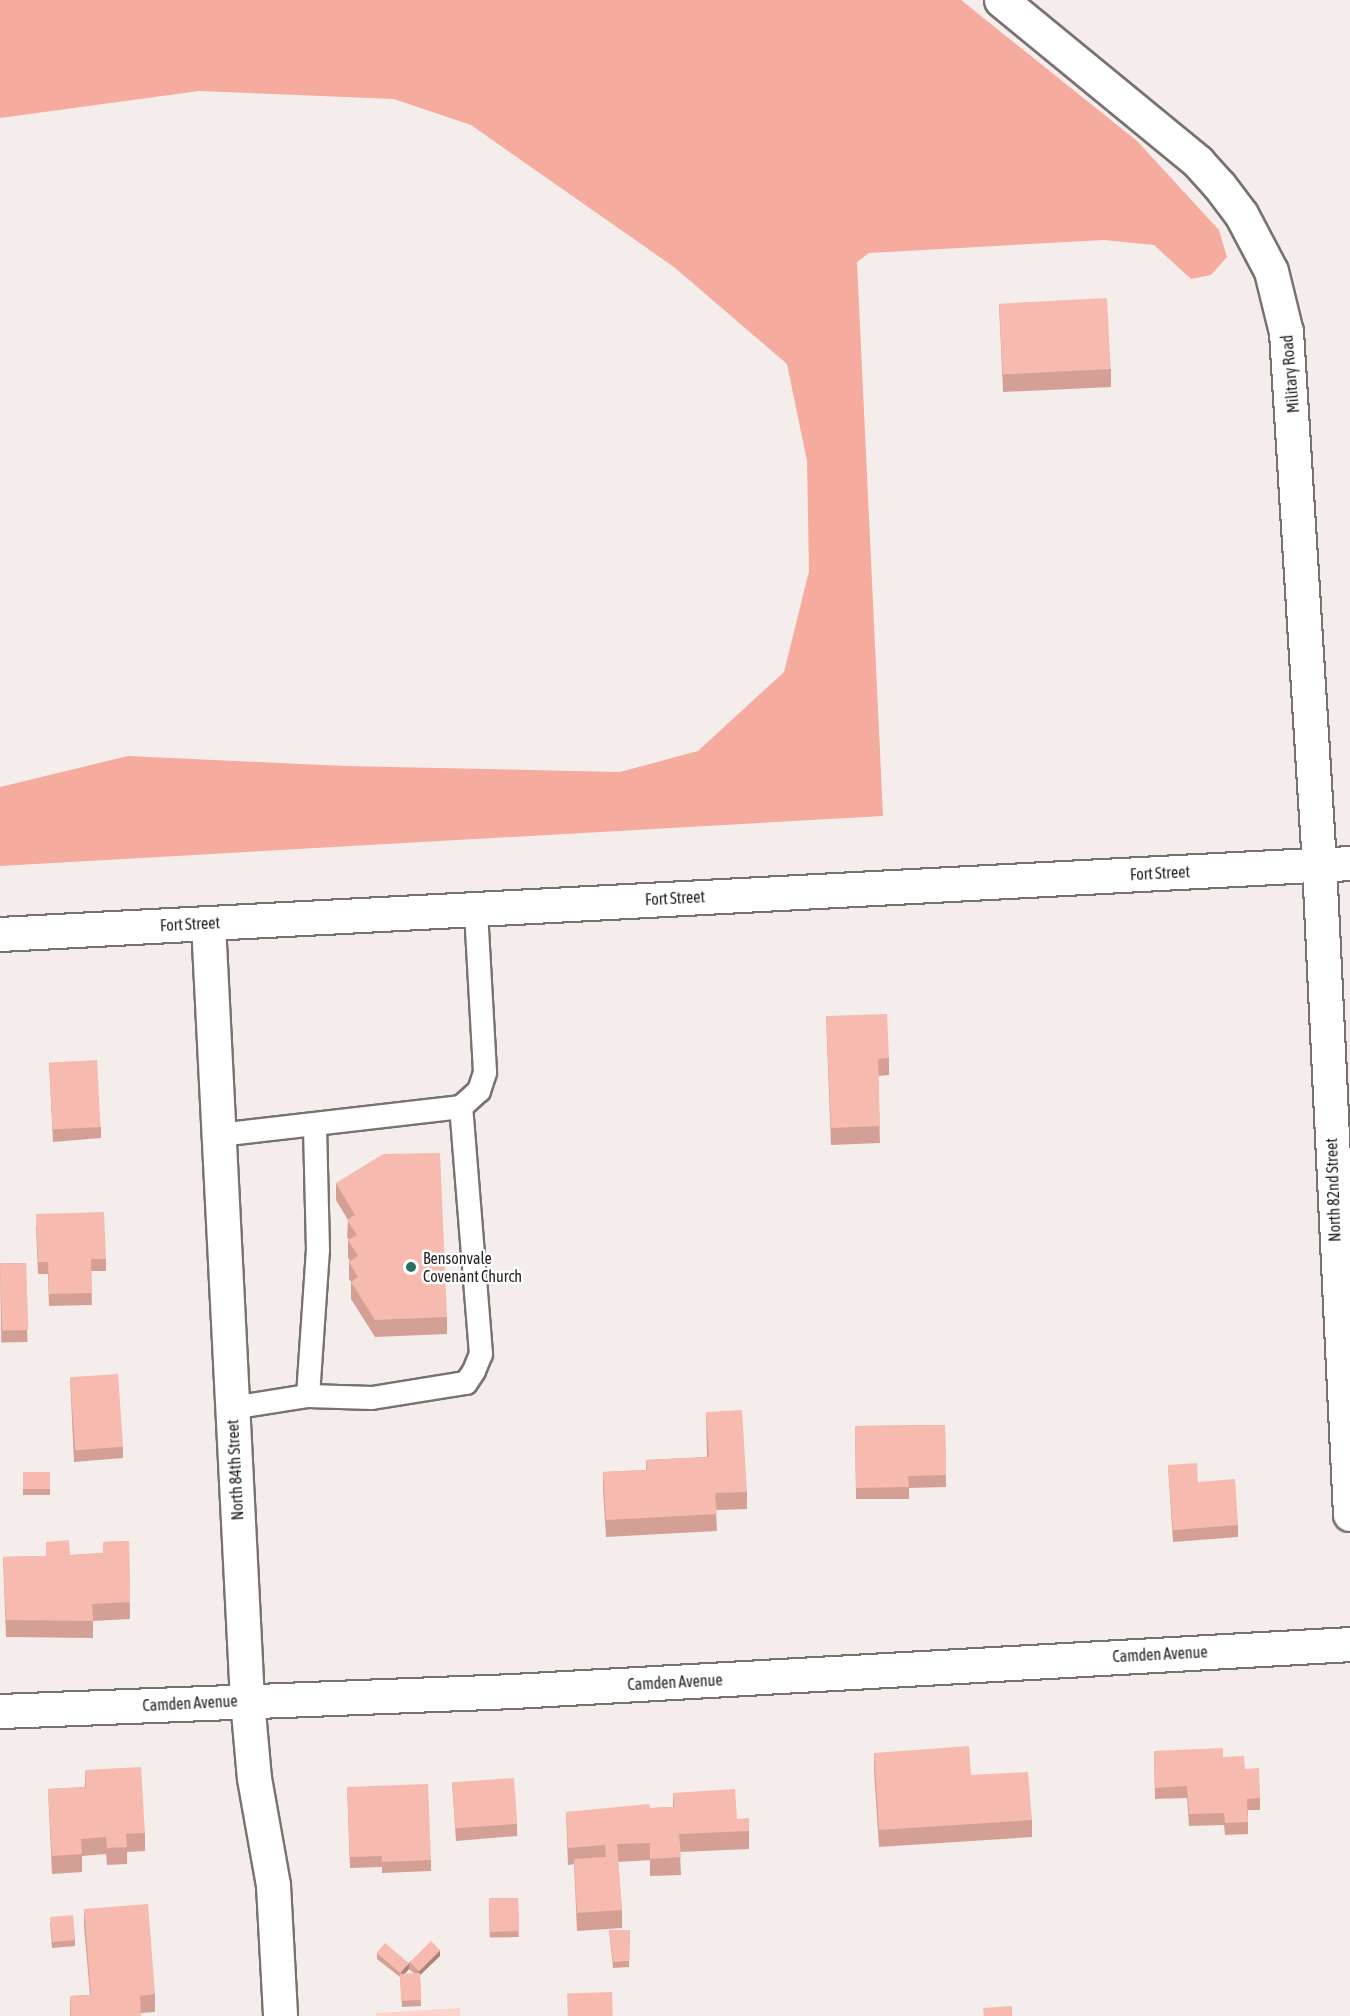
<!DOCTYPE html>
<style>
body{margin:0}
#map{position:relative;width:1350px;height:2016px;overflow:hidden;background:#f5edec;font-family:"Asap Condensed",sans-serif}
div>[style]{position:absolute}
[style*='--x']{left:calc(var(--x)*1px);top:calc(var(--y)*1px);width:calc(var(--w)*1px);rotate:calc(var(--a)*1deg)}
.green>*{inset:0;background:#fdd3cb}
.forest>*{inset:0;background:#f5ab9d}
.roads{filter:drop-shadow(2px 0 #797271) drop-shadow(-2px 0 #797271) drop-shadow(0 2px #797271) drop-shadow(0 -2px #797271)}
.service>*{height:22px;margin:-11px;padding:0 11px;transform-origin:11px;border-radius:11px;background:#fff}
.minor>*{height:33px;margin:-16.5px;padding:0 16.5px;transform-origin:16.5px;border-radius:16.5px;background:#fff}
.secondary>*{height:33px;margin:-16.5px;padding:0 16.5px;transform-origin:16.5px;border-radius:16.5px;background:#fff}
.wall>*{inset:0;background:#d4a096;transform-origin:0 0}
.shaded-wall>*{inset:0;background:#ac827a}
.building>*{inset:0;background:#f6baae;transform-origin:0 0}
.dots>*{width:16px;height:16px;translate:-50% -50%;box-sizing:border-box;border:3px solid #fff;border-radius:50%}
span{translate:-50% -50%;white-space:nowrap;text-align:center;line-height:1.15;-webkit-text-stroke:5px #fff;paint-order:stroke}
.street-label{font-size:16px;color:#272424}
.poi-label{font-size:16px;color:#272424}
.left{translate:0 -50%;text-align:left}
</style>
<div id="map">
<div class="green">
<i style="clip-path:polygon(460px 2008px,460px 2016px,376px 2016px,376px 2013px)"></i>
</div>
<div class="forest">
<i style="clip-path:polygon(0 0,961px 0,1137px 141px,1219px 230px,1227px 257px,1211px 275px,1191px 279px,1154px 245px,1104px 240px,869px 253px,857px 262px,883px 816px,0 866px,0 787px,128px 756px,345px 766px,620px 772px,698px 751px,784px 672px,809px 571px,807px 461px,787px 364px,674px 267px,471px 125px,394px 99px,199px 91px,0 118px)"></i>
</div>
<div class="roads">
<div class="service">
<i style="--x:219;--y:1135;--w:244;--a:-6.6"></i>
<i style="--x:461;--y:1107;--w:24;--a:-42"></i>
<i style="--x:479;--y:1091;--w:20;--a:-72"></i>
<i style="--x:485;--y:1072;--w:163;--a:-93.2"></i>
<i style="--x:308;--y:1396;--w:64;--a:1.8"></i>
<i style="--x:372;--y:1398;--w:95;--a:-9.1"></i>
<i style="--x:466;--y:1383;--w:14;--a:-56"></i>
<i style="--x:474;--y:1371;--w:18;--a:-68"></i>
<i style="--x:481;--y:1354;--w:248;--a:-94.6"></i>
<i style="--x:232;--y:1408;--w:77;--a:-9"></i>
<i style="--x:308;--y:1396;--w:146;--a:-86.1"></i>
<i style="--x:318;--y:1250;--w:125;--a:-91.4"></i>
</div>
<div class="minor">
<i style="--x:1001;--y:0;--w:255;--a:39.4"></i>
<i style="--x:1198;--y:162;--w:31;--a:48"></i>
<i style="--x:1219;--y:185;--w:36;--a:53"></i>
<i style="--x:1241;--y:214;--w:64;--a:62.2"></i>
<i style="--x:1271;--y:271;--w:63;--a:76.2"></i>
<i style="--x:1286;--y:332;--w:533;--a:86.45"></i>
<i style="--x:1319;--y:864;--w:651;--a:87.27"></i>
<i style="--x:208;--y:923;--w:778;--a:87.13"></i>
<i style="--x:247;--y:1700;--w:78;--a:84.9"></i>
<i style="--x:254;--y:1778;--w:109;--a:79.9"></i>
<i style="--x:273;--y:1885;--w:131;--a:86.9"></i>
<i style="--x:0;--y:1711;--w:513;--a:-2.23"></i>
<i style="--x:513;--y:1691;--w:838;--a:-3.21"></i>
</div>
<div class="secondary">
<i style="--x:0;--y:934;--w:1352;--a:-3.01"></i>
</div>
</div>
<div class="wall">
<i style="clip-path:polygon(999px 304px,1111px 369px,1111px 387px,1003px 392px)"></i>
<i style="clip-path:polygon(826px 1016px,889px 1058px,889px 1075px,878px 1076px,880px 1143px,831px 1145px)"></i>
<i style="clip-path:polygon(49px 1062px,101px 1127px,101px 1138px,53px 1142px)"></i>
<i style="clip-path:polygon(336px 1183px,447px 1317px,447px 1334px,375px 1337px,351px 1299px,351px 1282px,349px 1279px,349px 1262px,350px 1261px,348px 1258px,348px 1240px,349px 1240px,347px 1237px,348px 1220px,336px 1200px)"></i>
<i style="clip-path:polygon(36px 1226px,106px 1259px,106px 1271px,91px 1271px,92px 1305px,49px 1306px,48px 1274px,38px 1274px)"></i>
<i style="left:26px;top:1263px;width:79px;height:26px;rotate:89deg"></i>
<i style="clip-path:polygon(70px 1377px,123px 1447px,123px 1458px,74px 1462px)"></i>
<i style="clip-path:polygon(706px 1412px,747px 1492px,747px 1509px,716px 1510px,717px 1531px,606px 1537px,603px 1490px,603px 1472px,646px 1470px,646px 1460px,707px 1457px)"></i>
<i style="clip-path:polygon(945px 1425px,946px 1487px,909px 1488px,909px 1499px,856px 1499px,855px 1426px)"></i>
<i style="clip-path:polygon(1168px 1465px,1198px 1482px,1238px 1525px,1238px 1537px,1173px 1542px)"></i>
<i style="left:23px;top:1472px;width:27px;height:23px"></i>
<i style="clip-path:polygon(129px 1541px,130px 1619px,93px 1621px,93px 1638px,6px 1637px,3px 1557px,46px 1556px,46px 1542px,70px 1555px,103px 1553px,103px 1542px)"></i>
<i style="clip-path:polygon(1154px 1751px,1223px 1757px,1260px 1798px,1260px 1810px,1248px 1810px,1248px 1834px,1225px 1835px,1224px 1825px,1189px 1826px,1187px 1798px,1155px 1799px)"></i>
<i style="clip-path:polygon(874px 1753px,971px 1775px,1032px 1820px,1032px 1837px,879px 1847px,874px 1770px)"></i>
<i style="clip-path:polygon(85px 1770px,145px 1833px,145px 1851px,127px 1852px,127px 1864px,107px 1865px,106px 1854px,82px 1856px,82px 1872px,52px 1874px,48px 1789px,85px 1787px)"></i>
<i style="clip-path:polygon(452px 1782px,517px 1824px,517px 1836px,456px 1841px)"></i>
<i style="clip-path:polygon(347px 1787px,431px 1860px,431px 1871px,382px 1873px,382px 1867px,350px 1868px)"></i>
<i style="clip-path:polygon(673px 1793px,737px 1819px,749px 1831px,749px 1849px,680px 1852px,681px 1875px,650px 1876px,650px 1860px,618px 1862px,622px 1910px,622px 1928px,577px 1931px,574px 1864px,568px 1865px,566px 1812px,673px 1807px)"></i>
<i style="left:518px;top:1898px;width:39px;height:29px;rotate:89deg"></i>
<i style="clip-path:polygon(84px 1909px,155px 1994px,155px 2012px,141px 2013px,141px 2016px,70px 2016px,70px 1996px,90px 1995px,84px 1926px)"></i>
<i style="clip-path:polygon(50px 1922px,75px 1940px,75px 1946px,52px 1948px)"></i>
<i style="clip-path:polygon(609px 1930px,630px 1930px,629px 1967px,613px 1968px)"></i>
<i style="clip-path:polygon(377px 1953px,409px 1969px,404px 1974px,415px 1974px,409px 1969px,409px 1962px,440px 1956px,420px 1975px,421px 2006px,402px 2007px,400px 1977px,377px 1959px)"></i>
</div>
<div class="shaded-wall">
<i style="clip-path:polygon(440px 1950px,440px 1956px,418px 1977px,418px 1971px)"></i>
<i style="clip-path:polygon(409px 1963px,409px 1969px,401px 1978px,401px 1972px)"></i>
</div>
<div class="building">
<i style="left:1107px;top:298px;width:71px;height:108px;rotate:87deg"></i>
<i style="clip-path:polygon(887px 1014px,889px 1058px,878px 1059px,880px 1126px,831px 1128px,826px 1016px)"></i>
<i style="left:97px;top:1060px;width:67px;height:48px;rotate:87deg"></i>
<i style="clip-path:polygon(440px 1153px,447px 1317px,375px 1320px,351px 1282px,358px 1277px,349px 1262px,358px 1256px,348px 1240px,357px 1235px,347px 1220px,355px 1215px,336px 1183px,383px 1154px)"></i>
<i style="clip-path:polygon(104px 1212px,106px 1259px,91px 1259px,92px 1293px,49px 1294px,48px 1262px,38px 1262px,36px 1214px)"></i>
<i style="left:26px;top:1263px;width:67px;height:26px;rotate:88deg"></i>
<i style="left:118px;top:1374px;width:73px;height:48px;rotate:86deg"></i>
<i style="clip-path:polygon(742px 1410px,747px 1492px,715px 1493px,717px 1514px,606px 1520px,603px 1472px,647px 1470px,646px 1460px,709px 1457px,706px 1412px)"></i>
<i style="clip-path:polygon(945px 1425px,946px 1475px,908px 1476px,909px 1487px,856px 1488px,855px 1426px)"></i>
<i style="clip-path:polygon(1197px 1463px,1198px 1482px,1235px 1479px,1238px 1525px,1173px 1530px,1168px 1465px)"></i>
<i style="left:23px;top:1472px;width:27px;height:17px"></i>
<i style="clip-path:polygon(69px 1540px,70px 1555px,103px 1553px,103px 1542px,129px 1541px,130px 1602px,92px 1604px,93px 1621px,6px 1620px,3px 1557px,46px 1556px,46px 1542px)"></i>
<i style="clip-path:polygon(969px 1746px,971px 1775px,1028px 1772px,1032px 1820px,879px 1830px,874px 1753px)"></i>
<i style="clip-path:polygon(1223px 1748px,1223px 1757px,1244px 1756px,1245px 1769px,1259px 1768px,1260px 1798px,1247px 1799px,1248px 1822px,1225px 1823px,1224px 1813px,1189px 1814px,1187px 1786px,1155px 1788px,1154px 1751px)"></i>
<i style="clip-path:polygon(141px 1767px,145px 1833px,126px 1834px,127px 1847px,107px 1848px,106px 1837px,81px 1839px,82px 1854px,52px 1856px,48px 1789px,86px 1787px,85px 1770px)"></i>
<i style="left:514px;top:1778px;width:46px;height:62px;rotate:86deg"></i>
<i style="clip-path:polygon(428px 1784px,431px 1860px,382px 1862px,382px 1856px,350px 1857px,347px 1787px)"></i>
<i style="clip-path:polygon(735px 1789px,737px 1819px,749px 1818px,749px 1831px,679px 1834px,681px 1857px,650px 1859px,650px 1843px,617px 1844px,622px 1910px,577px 1913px,574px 1859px,606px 1857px,605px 1845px,568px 1848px,566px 1812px,649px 1804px,650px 1808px,674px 1807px,673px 1793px)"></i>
<i style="left:518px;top:1898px;width:33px;height:29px;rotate:88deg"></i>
<i style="clip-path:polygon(148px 1904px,155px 1994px,140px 1996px,141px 2016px,71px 2016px,70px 1996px,91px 1995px,84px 1909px)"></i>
<i style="left:73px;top:1915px;width:25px;height:23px;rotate:85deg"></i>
<i style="clip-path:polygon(609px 1930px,630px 1930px,629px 1961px,613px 1962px)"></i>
<i style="left:431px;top:1941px;width:13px;height:30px;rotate:45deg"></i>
<i style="left:385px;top:1943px;width:31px;height:13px;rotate:40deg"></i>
<i style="left:420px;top:1973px;width:27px;height:20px;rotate:88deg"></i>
<i style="left:612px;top:1992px;width:24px;height:45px;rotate:88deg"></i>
<i style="clip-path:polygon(1012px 2006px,1012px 2016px,984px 2016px,983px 2008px)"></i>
</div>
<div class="dots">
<i style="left:411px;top:1267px;background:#2a7065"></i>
</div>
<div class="street-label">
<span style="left:1290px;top:374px;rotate:-95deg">Military Road</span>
<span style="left:1160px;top:873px;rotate:-3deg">Fort Street</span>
<span style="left:675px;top:898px;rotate:-3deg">Fort Street</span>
<span style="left:190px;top:924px;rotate:-3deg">Fort Street</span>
<span style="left:1333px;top:1190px;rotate:-92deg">North 82nd Street</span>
<span style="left:235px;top:1470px;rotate:-93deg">North 84th Street</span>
<span style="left:1160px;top:1654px;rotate:-3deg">Camden Avenue</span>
<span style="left:675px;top:1682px;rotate:-3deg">Camden Avenue</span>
<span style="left:190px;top:1703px;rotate:-3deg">Camden Avenue</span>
</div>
<div class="poi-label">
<span class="left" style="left:423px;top:1267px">Bensonvale<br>Covenant Church</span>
</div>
</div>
